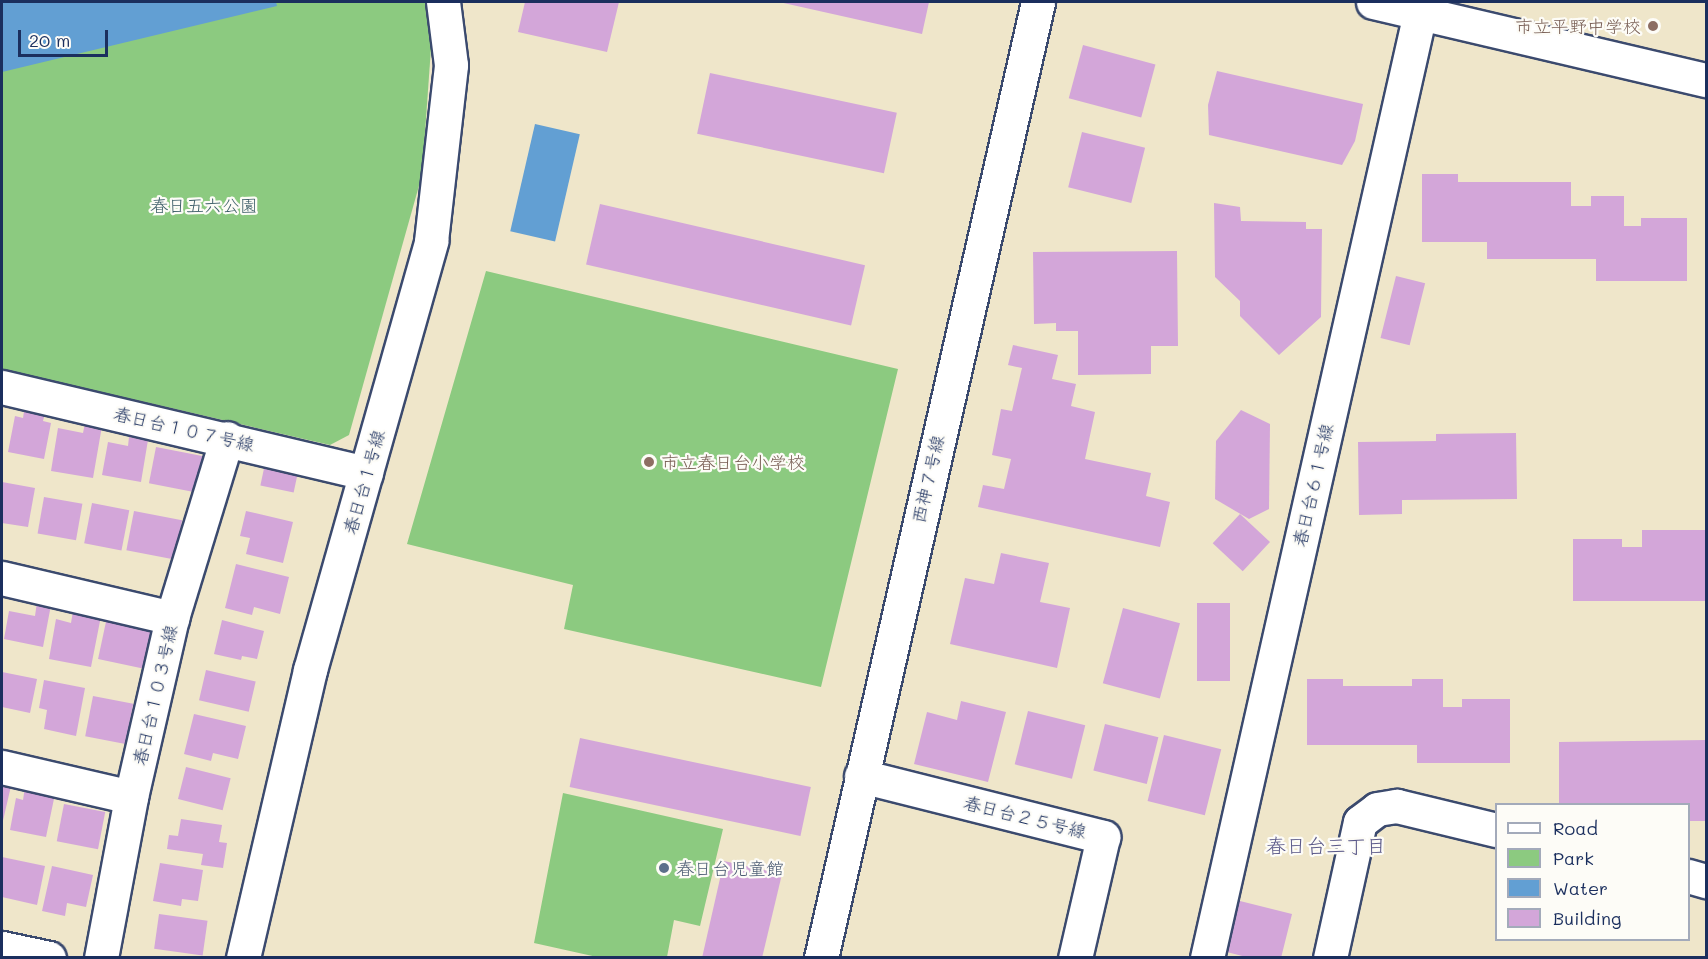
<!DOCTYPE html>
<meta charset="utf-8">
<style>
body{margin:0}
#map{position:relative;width:1708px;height:959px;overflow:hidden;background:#efe6ca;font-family:Mali,"Klee One",sans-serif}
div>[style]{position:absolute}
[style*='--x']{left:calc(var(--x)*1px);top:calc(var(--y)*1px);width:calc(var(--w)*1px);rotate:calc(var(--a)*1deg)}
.green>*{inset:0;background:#8cca80}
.water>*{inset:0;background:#629fd3;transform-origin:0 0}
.building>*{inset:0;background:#d3a6d9;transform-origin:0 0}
.roads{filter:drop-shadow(2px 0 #3b4a6e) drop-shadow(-2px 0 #3b4a6e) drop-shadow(0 2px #3b4a6e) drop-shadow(0 -2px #3b4a6e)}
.minor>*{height:33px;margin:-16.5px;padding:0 16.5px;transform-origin:16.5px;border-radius:16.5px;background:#fff}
.dots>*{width:16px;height:16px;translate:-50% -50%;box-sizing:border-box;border:3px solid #fdfcf7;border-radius:50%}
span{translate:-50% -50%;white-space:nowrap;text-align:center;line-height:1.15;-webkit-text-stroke:4.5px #fdfcf7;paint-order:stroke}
.education-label{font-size:18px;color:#785e54}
.right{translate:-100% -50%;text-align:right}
.left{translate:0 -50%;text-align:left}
.park-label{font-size:18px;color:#3d5e68}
.street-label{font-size:18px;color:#1b2f5e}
.service-label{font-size:18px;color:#4e5e75}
.neighbourhood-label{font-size:20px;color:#5b5989}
.frame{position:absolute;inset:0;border:3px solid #1b2f5e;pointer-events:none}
.legend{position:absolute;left:1495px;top:803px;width:195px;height:138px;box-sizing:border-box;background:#fdfcf7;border:2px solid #a3aaba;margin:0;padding:8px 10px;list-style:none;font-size:18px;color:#1b2f5e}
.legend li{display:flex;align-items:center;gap:12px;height:30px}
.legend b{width:30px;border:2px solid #a3aaba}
.scale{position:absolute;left:18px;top:30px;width:90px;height:27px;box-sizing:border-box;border:3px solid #1b2f5e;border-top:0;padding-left:8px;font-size:18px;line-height:21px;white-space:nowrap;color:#1b2f5e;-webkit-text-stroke:4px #fdfcf7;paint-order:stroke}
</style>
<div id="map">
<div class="green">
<i style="clip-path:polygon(2px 2px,425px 2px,432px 34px,422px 175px,349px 435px,330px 445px,2px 369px)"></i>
<i style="clip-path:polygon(486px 271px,898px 369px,821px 687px,564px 629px,573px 585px,407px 544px)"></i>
<i style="clip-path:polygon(563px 793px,723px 829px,700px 926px,674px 920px,667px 957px,597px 957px,534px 943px)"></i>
</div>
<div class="water">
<i style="clip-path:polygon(2px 2px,276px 2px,277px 6px,2px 72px)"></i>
<i style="left:535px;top:124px;width:46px;height:110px;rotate:13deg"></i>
</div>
<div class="building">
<i style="clip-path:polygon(525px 2px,619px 2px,607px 52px,518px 32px)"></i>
<i style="clip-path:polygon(779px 2px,929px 2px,922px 34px)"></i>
<i style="left:1083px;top:45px;width:75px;height:55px;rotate:15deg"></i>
<i style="clip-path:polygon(1217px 71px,1363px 104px,1355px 141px,1342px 165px,1209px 135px,1208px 105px)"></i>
<i style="left:710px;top:73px;width:191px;height:62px;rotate:12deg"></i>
<i style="left:1082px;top:132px;width:65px;height:57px;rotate:14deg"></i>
<i style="clip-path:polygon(1422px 174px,1458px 174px,1458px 182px,1571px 182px,1571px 206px,1591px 206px,1591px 196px,1624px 196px,1624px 226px,1641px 226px,1641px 218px,1687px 218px,1687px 281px,1596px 281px,1596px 259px,1487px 259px,1487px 242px,1422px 242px)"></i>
<i style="clip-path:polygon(1214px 203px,1240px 207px,1241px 221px,1306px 222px,1306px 229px,1322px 229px,1321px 317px,1279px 355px,1240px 316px,1240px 301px,1215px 277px)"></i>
<i style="left:600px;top:204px;width:272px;height:62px;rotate:13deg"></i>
<i style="clip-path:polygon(1177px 251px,1178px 346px,1151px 346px,1151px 374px,1078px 375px,1078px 331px,1056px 331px,1056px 323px,1034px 324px,1033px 252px)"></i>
<i style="left:1396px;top:276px;width:30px;height:64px;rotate:14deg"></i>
<i style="clip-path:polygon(1013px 345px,1058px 355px,1052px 379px,1076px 384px,1071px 406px,1095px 412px,1085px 459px,1151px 473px,1146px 496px,1170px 502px,1160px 547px,978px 507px,983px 485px,1004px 489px,1011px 459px,992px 455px,1001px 409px,1012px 411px,1021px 372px,1022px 368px,1008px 365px)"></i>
<i style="clip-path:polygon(25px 405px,46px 409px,43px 421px,51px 423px,44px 459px,8px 452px,15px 416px,23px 418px)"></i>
<i style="clip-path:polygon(1241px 410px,1270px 424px,1269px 509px,1249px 519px,1215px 499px,1216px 441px)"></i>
<i style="clip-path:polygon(85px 423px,102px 426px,93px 478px,51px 471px,58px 428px,83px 433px)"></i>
<i style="clip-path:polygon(1516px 433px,1517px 499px,1402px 500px,1402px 514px,1359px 515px,1358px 442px,1436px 441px,1436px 434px)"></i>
<i style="clip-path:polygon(129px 437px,148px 440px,141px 482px,102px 475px,108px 442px,128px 446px)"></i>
<i style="left:156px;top:447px;width:51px;height:37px;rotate:11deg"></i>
<i style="left:266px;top:459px;width:34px;height:27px;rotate:12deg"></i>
<i style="clip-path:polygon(2px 482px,35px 488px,28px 527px,2px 523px)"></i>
<i style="left:44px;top:497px;width:39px;height:37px;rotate:10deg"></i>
<i style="left:92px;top:503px;width:38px;height:41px;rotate:11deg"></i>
<i style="left:134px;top:511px;width:49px;height:40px;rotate:11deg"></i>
<i style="clip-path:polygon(246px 511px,293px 522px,283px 563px,246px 554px,250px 538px,240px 536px)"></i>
<i style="left:1240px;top:514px;width:41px;height:40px;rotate:43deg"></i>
<i style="clip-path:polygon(1642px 530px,1706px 530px,1706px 601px,1573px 601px,1573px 539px,1622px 539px,1622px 547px,1642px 547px)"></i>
<i style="clip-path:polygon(1001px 553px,1049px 563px,1040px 602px,1070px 608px,1057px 668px,950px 644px,965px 578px,994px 584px)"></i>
<i style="clip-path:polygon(236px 564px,289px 577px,280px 614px,254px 607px,252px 615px,225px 608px)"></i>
<i style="clip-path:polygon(37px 602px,51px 605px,43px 647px,4px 639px,9px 611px,35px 616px)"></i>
<i style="left:1197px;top:603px;width:33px;height:78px"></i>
<i style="left:1123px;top:608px;width:59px;height:78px;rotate:15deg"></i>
<i style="clip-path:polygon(73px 611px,101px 616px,91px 667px,49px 659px,56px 619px,71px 623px)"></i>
<i style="left:107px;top:617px;width:47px;height:43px;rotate:12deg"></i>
<i style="clip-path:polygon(222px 620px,264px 631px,257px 659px,242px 656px,241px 660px,214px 654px)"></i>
<i style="left:206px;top:670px;width:51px;height:31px;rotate:13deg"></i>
<i style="clip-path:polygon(2px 672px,37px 679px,30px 713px,2px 707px)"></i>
<i style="clip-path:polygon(1307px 679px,1343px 679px,1343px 686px,1412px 686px,1412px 679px,1443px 679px,1443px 707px,1462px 707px,1462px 699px,1510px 699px,1510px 763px,1417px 763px,1417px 745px,1307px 745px)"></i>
<i style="clip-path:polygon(44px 680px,85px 688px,76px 736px,44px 729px,47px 710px,39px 708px)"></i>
<i style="left:93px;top:696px;width:41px;height:41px;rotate:11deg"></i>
<i style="clip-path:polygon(961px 701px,1006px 712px,988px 782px,914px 764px,927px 712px,957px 720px)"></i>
<i style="left:1028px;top:711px;width:59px;height:55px;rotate:14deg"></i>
<i style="clip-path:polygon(194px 714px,246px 726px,238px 759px,213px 753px,211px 761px,184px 754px)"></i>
<i style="left:1105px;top:724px;width:55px;height:48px;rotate:14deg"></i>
<i style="left:1164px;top:735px;width:59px;height:68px;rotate:14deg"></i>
<i style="left:580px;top:738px;width:236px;height:50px;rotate:12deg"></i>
<i style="clip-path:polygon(1706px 740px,1706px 821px,1688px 821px,1688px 804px,1559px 804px,1559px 742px)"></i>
<i style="left:186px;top:767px;width:46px;height:33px;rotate:14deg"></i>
<i style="clip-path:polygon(2px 784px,11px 786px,2px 825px)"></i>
<i style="clip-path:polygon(25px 787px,55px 794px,46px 837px,10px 830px,16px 798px,23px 800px)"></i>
<i style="left:64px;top:804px;width:42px;height:38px;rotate:11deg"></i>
<i style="clip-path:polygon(181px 819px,222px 825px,219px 842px,227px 843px,223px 868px,201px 865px,203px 854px,167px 849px,169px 835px,178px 836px)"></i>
<i style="clip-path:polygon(2px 857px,45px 866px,37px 905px,2px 897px)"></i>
<i style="clip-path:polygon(724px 861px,782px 874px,762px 958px,702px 958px)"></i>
<i style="clip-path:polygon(160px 863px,203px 870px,198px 901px,182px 899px,181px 906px,153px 901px)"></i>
<i style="clip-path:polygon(52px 866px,93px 875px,86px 907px,67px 903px,65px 916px,42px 911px)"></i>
<i style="clip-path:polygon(1236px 900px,1292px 914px,1281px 958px,1250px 958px,1223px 951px)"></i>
<i style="left:159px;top:914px;width:49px;height:35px;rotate:8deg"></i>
</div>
<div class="roads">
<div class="minor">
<i style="--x:1373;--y:2;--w:342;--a:13.2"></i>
<i style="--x:2;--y:387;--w:374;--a:13.3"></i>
<i style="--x:2;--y:578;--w:175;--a:13.2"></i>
<i style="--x:2;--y:767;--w:132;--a:13.1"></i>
<i style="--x:861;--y:776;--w:250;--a:14.1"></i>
<i style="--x:1103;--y:837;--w:124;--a:103"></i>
<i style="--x:1688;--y:876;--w:19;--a:16"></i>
<i style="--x:2;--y:948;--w:48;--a:12"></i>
<i style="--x:101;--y:958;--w:164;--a:-79.4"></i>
<i style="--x:131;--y:797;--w:184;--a:-77.1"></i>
<i style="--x:172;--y:618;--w:188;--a:-73"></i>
<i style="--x:243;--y:958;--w:296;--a:-76.9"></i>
<i style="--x:310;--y:670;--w:446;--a:-74.2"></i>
<i style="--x:431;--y:241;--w:177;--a:-83.5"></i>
<i style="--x:451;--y:65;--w:64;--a:-97.2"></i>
<i style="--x:821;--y:958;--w:980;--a:-77.21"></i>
<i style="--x:1207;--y:958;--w:969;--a:-77.3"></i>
<i style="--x:1330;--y:958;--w:139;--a:-77.6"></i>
<i style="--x:1360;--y:822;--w:21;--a:-37"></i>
<i style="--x:1377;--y:809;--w:20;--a:-9"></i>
<i style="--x:1397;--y:806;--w:102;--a:13.6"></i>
</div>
</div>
<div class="dots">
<i style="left:1653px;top:26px;background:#8d6e63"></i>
<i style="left:649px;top:462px;background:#8d6e63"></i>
<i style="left:664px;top:868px;background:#5c6f8a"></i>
</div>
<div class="education-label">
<span class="right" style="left:1641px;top:26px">市立平野中学校</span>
<span class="left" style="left:661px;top:462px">市立春日台小学校</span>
</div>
<div class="park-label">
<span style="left:204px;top:205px">春日五六公園</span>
</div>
<div class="street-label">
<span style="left:184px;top:429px;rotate:13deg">春日台１０７号線</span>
<span style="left:928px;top:479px;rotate:-77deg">西神７号線</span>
<span style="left:364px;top:482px;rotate:-74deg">春日台１号線</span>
<span style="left:1313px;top:485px;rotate:-77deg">春日台６１号線</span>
<span style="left:155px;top:695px;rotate:-77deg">春日台１０３号線</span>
<span style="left:1025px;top:817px;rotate:14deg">春日台２５号線</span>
</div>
<div class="service-label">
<span class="left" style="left:676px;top:868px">春日台児童館</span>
</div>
<div class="neighbourhood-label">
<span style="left:1326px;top:845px">春日台三丁目</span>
</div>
<div class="frame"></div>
<ul class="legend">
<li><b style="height:8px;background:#fff"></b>Road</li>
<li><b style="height:16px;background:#8cca80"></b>Park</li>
<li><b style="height:16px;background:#629fd3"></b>Water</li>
<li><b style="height:16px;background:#d3a6d9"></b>Building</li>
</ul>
<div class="scale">20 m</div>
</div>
